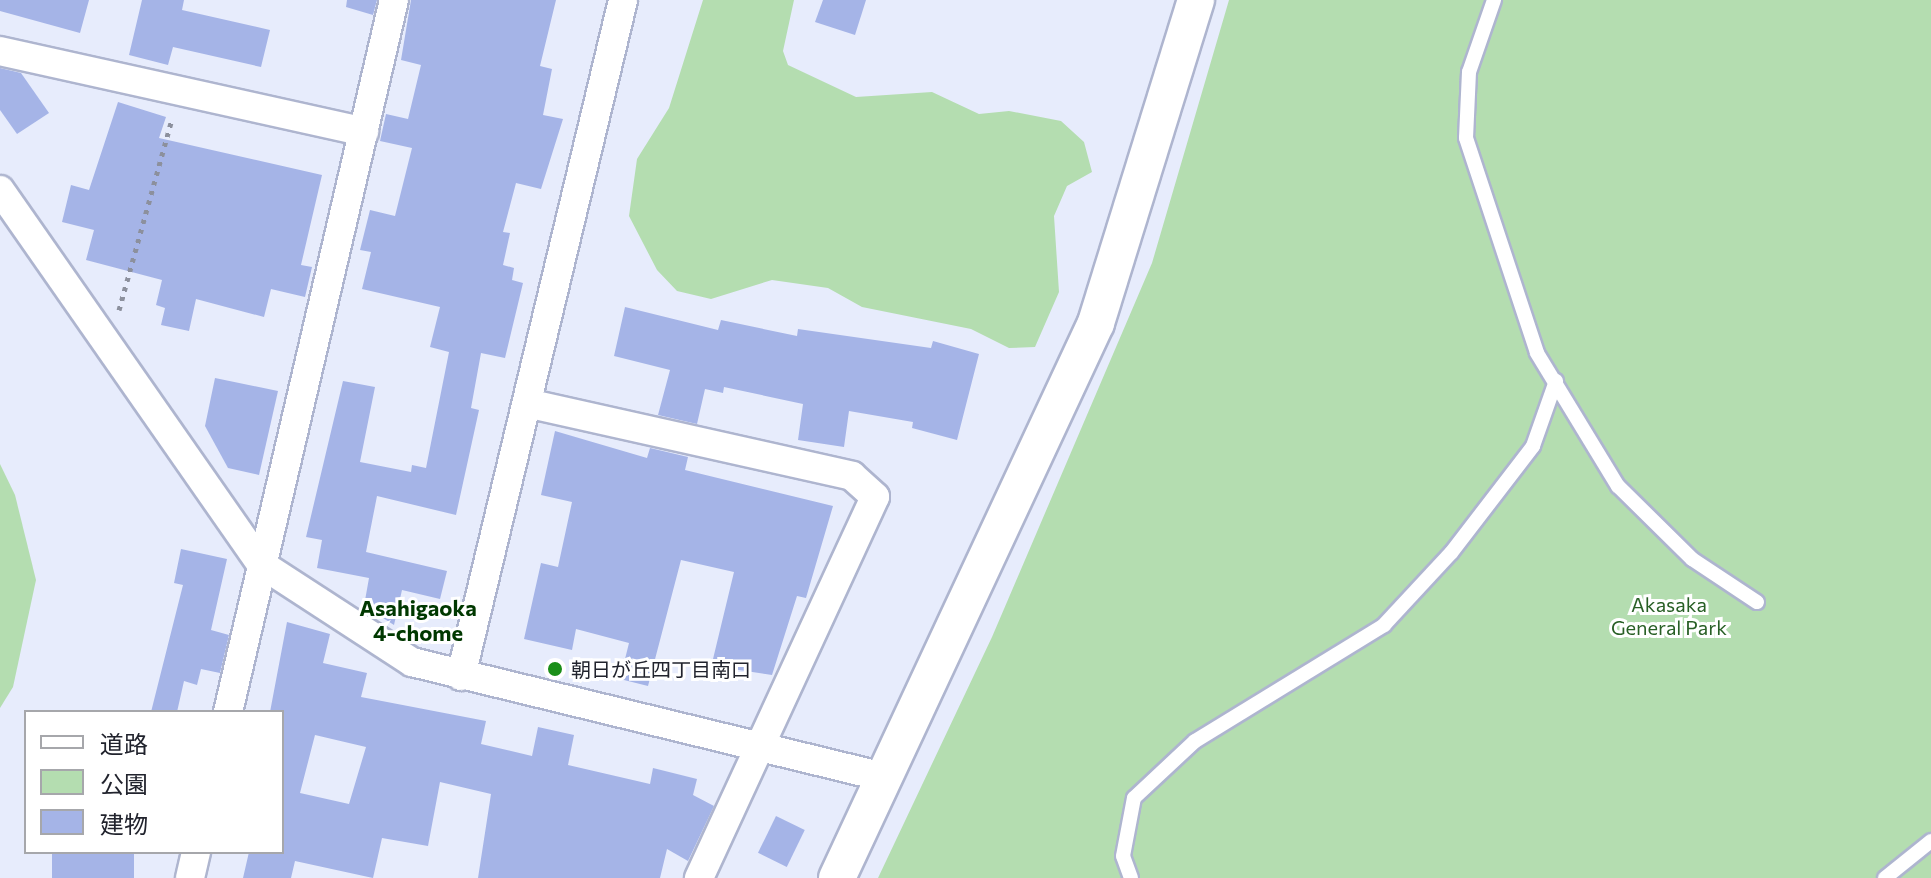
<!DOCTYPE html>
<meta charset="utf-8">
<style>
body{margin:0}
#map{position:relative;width:1931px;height:878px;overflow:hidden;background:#e7ecfc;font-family:Commissioner,"Noto Sans JP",sans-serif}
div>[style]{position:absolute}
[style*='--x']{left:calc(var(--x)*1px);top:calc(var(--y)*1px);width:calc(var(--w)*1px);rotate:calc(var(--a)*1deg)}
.green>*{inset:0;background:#b4ddb0}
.building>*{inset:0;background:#a5b4e7;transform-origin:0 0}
.path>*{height:5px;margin-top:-2.5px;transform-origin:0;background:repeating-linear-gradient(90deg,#8c909d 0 4px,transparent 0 10px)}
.roads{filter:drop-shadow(2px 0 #aeb5cf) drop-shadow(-2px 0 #aeb5cf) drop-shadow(0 2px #aeb5cf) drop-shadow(0 -2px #aeb5cf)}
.service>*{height:14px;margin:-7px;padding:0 7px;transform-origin:7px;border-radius:7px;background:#fff}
.minor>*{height:28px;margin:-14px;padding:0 14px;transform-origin:14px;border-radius:14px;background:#fff}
.tertiary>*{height:36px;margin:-18px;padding:0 18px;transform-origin:18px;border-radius:18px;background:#fff}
.dots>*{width:22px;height:22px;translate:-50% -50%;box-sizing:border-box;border:4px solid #fff;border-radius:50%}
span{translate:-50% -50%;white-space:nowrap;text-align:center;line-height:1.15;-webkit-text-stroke:6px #fff;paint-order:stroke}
.park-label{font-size:20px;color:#285f25}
.poi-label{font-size:20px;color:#21232d}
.left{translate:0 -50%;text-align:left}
.neighbourhood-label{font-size:22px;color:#003800;font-weight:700}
.legend{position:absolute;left:24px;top:710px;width:260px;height:144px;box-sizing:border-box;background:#fff;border:2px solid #a6a7ab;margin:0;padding:10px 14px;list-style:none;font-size:24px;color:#21232d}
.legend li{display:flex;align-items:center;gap:16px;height:40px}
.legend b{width:40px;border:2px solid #a6a7ab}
</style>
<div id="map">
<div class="green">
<i style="clip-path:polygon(703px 0,794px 0,783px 51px,788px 65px,856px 97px,932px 92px,979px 114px,1009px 111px,1061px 121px,1084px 142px,1092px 172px,1067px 186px,1054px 216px,1059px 292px,1035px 347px,1009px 348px,971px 329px,862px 307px,828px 288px,772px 280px,711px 299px,677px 291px,657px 270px,629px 216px,637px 159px,669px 108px)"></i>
<i style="clip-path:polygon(1229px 0,1931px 0,1931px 878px,878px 878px,992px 637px,1152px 263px)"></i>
<i style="clip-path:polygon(0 464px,15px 495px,36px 580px,13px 687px,0 708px)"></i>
</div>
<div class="building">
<i style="clip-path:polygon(0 0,89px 0,80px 33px,0 11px)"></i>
<i style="clip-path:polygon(142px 0,184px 0,182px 10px,270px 30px,261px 67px,173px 47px,168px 65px,129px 55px)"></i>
<i style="clip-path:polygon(347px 0,377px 0,373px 15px,346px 7px)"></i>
<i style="clip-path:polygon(411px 0,556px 0,540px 66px,552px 69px,543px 115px,563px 119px,541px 189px,516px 183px,503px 232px,510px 233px,503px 265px,514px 268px,512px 280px,523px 283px,505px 358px,481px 353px,471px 408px,479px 410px,456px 515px,377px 496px,366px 552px,447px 571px,440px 599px,402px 590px,394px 625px,364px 606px,369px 578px,317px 568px,322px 540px,306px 537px,343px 381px,375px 387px,360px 462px,411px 472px,412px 465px,426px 468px,449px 352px,430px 347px,440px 307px,362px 289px,371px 252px,360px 250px,370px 210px,395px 216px,412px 148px,380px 141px,386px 114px,408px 119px,421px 65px,401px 60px)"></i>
<i style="clip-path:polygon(823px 0,866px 0,855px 35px,815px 22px)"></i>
<i style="clip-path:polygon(0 68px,21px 73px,49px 113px,17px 134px,0 110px)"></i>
<i style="clip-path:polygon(118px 102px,166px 117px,159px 138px,322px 175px,301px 265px,312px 267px,305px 297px,271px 289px,264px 317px,196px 299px,189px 331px,161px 325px,165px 308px,156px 305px,162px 280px,86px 260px,94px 230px,62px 222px,71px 185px,89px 190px)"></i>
<i style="clip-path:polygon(625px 307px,718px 330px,721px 320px,797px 336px,798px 329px,931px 348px,933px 341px,979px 354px,957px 440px,912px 428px,913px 422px,849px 411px,844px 447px,798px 440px,803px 404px,724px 387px,723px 393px,705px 389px,697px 424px,658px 415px,670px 370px,614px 356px)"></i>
<i style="clip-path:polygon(215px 378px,278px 391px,259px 475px,228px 468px,205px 426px)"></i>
<i style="clip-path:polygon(555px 431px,647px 458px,650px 448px,688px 457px,685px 470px,833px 506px,806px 598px,797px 596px,772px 675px,719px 667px,721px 661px,713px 659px,734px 572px,681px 560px,648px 686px,620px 679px,629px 643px,576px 629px,572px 650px,524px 639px,541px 563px,558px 567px,572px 502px,541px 495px)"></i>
<i style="clip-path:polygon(181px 549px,227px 559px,211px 630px,229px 635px,220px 673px,201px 669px,197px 685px,184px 681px,177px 712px,151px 712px,183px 585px,174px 583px)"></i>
<i style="clip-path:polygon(evenodd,287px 622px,330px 634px,323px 663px,367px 673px,361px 697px,486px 721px,481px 744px,532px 756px,538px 727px,574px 735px,568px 765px,650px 784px,653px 768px,697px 779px,693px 795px,714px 806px,688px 861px,667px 849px,660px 878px,478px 878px,491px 794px,440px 782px,428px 846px,382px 838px,373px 878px,295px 861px,291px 878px,243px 878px,249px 852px,282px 852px,282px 712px,270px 712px,287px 622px,315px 735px,366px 747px,349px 804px,300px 793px,315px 735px)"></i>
<i style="left:776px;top:816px;width:32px;height:41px;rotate:26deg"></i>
<i style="left:52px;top:852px;width:82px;height:26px"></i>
</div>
<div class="path">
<i style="--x:119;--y:310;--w:198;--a:-74.5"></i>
</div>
<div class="roads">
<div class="service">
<i style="--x:1494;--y:0;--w:76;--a:109.1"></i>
<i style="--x:1469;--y:72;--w:66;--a:92.6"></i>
<i style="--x:1466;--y:138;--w:226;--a:71.7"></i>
<i style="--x:1537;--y:353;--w:156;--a:58.7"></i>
<i style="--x:1618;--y:486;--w:104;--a:44.6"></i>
<i style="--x:1692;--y:559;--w:78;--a:33.5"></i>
<i style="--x:1131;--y:878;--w:23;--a:-110"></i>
<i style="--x:1123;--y:856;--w:59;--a:-79.3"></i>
<i style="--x:1134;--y:798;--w:83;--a:-43.1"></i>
<i style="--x:1195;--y:741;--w:222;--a:-31.5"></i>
<i style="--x:1384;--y:625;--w:98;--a:-47.1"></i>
<i style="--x:1451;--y:553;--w:135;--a:-52.5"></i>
<i style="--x:1533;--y:446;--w:69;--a:-70.5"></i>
<i style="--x:1885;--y:878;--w:59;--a:-38.8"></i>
</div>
<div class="minor">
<i style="--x:0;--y:51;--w:373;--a:12.5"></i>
<i style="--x:0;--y:190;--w:456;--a:55.1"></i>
<i style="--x:261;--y:564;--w:180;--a:33"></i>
<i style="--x:412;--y:662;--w:485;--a:13.7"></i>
<i style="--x:531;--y:404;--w:329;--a:12.6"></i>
<i style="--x:852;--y:476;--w:31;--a:42"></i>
<i style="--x:875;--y:497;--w:420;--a:114.8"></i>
<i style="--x:461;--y:676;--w:695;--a:-76.52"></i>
<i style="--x:228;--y:712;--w:731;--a:-76.88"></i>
<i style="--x:190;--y:878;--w:27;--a:-77"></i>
</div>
<div class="tertiary">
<i style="--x:837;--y:878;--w:612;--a:-64.98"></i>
<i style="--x:1096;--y:323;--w:338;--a:-72.8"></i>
</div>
</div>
<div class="dots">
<i style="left:555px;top:669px;background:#1a8e18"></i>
</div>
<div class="park-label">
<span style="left:1669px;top:616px">Akasaka<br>General Park</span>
</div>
<div class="poi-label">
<span class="left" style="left:571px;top:669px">朝日が丘四丁目南口</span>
</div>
<div class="neighbourhood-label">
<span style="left:418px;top:620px">Asahigaoka<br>4-chome</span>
</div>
<ul class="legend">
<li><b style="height:10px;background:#fff"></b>道路</li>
<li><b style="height:22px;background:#b4ddb0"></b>公園</li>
<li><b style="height:22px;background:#a5b4e7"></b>建物</li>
</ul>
</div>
